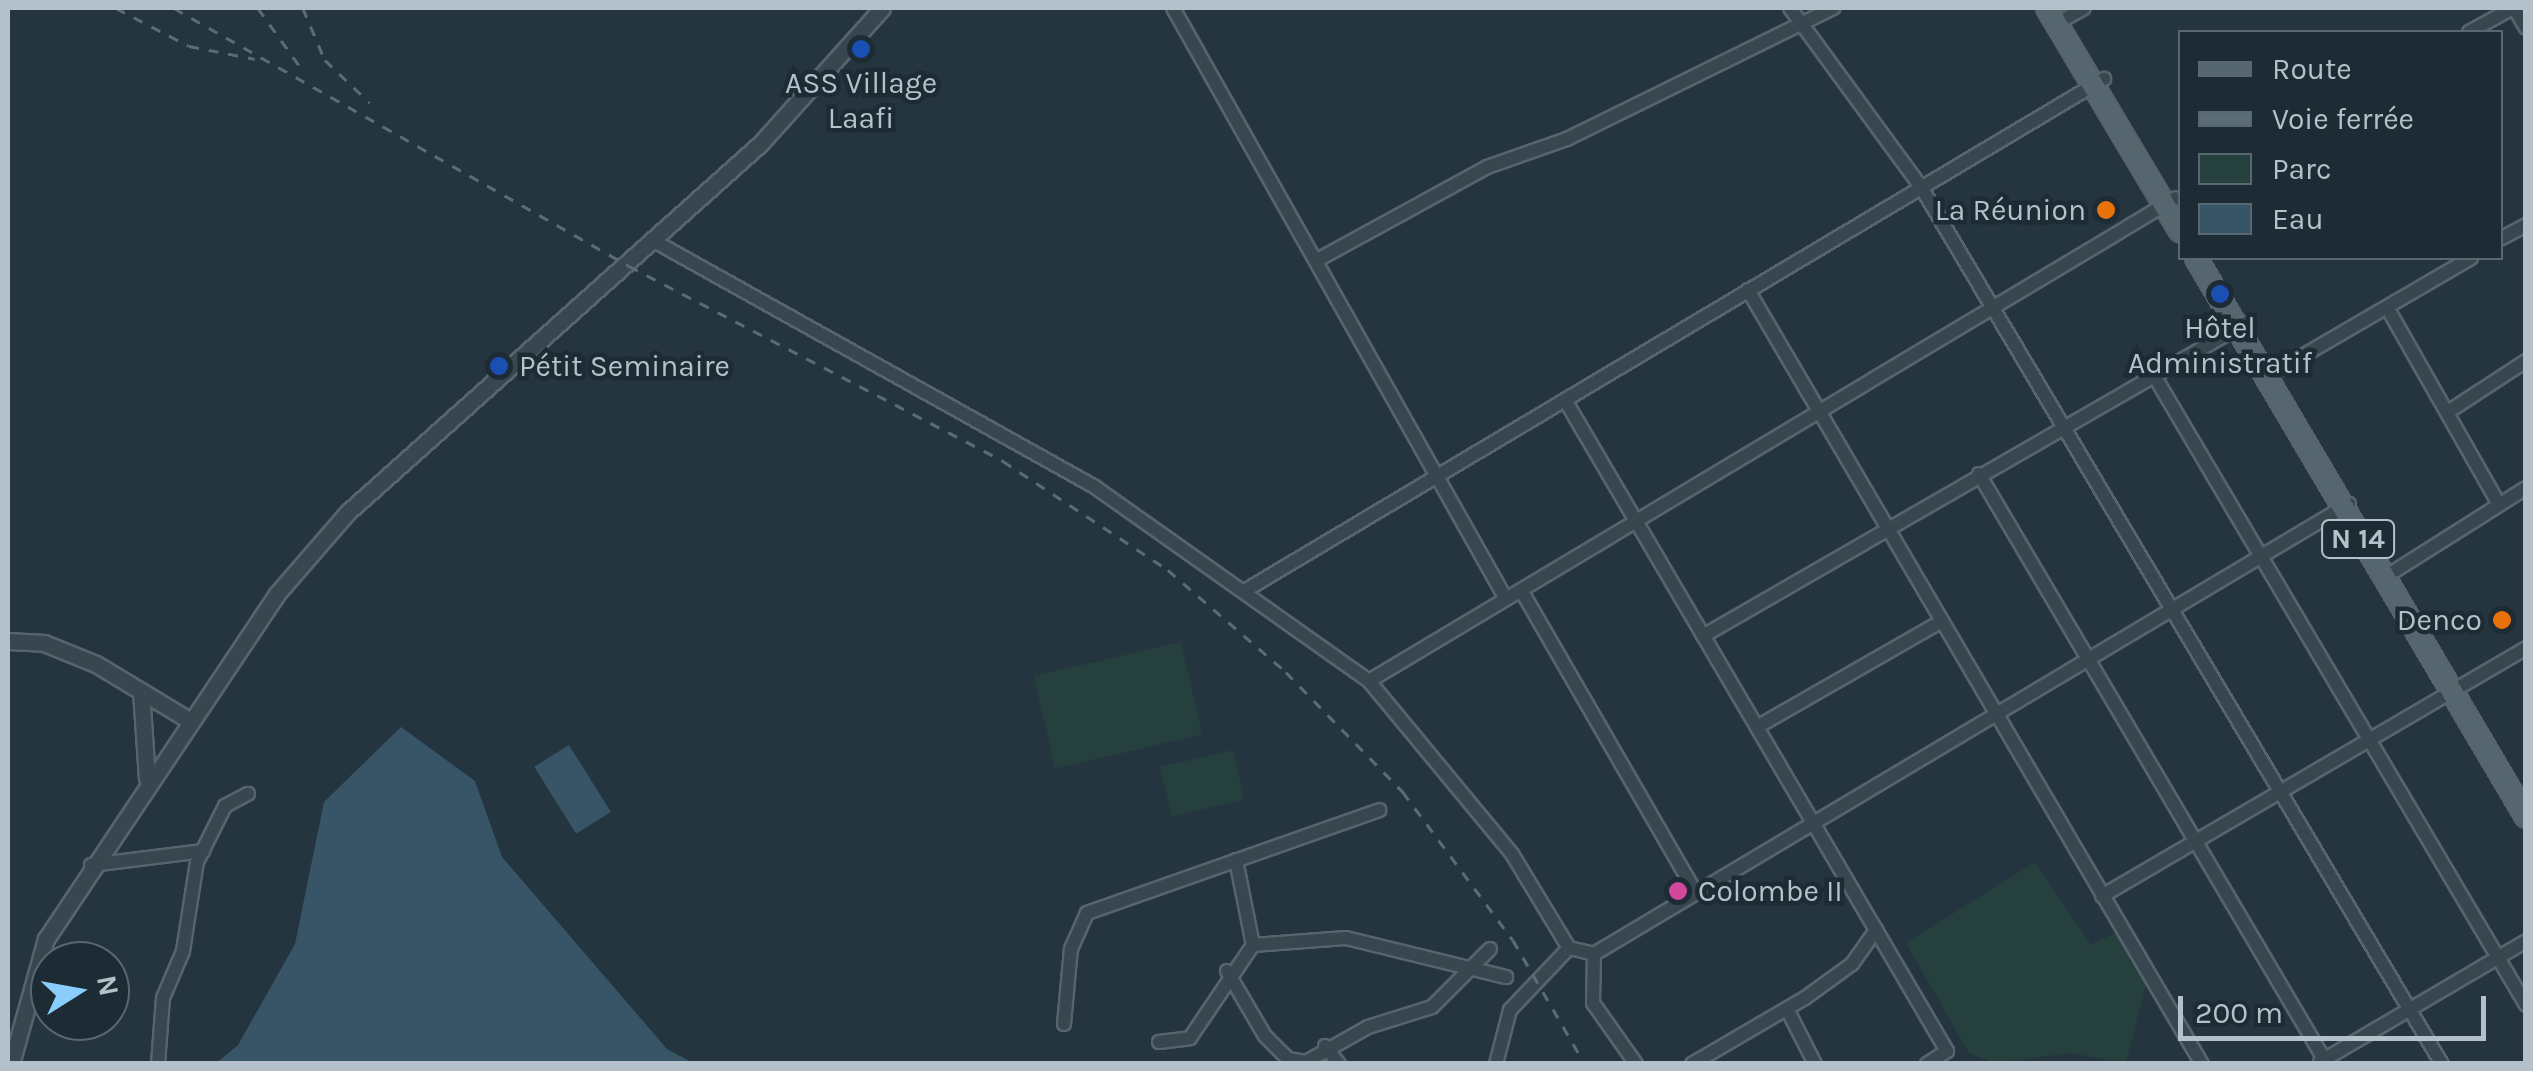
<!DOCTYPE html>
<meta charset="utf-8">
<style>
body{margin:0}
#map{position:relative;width:2533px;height:1071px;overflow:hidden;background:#24353f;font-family:Karla,sans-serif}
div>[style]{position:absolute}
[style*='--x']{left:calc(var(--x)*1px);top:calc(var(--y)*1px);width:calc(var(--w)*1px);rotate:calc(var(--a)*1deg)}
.green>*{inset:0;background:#26403d;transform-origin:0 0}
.water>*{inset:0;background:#375566;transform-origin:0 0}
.roads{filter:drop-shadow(2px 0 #56646d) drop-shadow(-2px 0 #56646d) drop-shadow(0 2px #56646d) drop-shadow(0 -2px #56646d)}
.minor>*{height:12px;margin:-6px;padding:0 6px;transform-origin:6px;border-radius:6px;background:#38464f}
.tertiary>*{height:15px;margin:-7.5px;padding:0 7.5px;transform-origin:7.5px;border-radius:7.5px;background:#38464f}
.primary>*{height:20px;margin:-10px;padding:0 10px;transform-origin:10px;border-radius:10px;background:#56666f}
.rail>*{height:2.5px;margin-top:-1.25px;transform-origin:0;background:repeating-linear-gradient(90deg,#5a6c76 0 10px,transparent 0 20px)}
.dots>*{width:28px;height:28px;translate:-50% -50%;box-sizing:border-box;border:5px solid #1d2b34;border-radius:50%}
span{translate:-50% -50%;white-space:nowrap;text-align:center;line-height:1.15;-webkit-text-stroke:9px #1d2b34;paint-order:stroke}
.shield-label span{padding:2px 8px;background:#1d2b34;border:2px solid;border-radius:8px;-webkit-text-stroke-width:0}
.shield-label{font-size:28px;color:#b4c1ca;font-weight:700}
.poi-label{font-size:30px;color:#b4c1ca}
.right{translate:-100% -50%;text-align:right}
.left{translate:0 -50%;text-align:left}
.frame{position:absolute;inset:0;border:10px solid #b4c1ca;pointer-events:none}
.legend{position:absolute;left:2178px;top:30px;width:325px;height:230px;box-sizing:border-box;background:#1d2b34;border:2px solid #596770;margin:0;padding:12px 18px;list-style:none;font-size:30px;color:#b4c1ca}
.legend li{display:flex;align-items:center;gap:20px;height:50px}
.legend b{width:50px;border:2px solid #596770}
.north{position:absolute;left:30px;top:941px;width:100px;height:100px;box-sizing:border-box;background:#1d2b34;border:2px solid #596770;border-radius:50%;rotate:79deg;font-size:28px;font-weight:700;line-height:40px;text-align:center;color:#b4c1ca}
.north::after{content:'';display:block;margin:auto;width:35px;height:45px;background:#89cdfa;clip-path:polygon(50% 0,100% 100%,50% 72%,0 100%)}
.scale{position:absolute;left:2178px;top:996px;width:308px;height:45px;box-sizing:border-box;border:5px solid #b4c1ca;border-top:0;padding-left:12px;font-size:30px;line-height:35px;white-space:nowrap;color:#b4c1ca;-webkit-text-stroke:8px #1d2b34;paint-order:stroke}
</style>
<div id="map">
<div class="green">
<i style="left:1181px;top:642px;width:95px;height:151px;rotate:77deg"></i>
<i style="left:1233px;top:750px;width:51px;height:75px;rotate:77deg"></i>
<i style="clip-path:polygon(2035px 862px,2091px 945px,2122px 929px,2149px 974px,2126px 1063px,2070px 1053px,1995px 1063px,1969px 1053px,1906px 943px)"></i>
</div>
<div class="water">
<i style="clip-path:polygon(401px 727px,475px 781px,502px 857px,667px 1049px,693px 1063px,216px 1063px,238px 1045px,295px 944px,324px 802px)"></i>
<i style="left:569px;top:745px;width:79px;height:41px;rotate:58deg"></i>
</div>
<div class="roads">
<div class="minor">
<i style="--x:1173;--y:8;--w:678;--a:60.6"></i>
<i style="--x:1790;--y:8;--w:222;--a:53.8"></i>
<i style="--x:1921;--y:187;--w:1020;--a:59.29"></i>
<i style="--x:2514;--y:8;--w:23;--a:59"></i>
<i style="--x:2068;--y:17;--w:18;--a:-29"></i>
<i style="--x:2469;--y:32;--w:50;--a:-28.6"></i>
<i style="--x:2500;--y:239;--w:30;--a:-28"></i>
<i style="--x:654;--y:241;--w:505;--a:29.15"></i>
<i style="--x:1095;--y:487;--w:336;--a:35.3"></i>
<i style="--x:1369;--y:681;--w:224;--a:50.4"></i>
<i style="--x:1512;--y:854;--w:110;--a:58.8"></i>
<i style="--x:1569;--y:948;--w:26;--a:13"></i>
<i style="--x:1594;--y:954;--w:879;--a:-30.8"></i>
<i style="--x:1321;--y:258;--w:189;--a:-28.7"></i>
<i style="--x:1487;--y:167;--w:85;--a:-19.3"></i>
<i style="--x:1567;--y:139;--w:297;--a:-26.2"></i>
<i style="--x:1748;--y:290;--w:897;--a:59.61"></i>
<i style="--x:2388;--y:309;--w:224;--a:60.4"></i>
<i style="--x:2152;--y:372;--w:735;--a:59.42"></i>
<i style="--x:2263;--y:379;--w:241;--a:-30.2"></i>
<i style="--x:1565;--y:400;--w:755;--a:59.6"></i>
<i style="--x:1947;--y:1051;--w:24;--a:147"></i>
<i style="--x:2451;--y:410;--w:90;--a:-33.2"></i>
<i style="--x:1979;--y:474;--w:685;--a:59.47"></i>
<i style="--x:2382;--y:579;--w:170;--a:-32.3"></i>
<i style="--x:1246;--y:590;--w:999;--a:-30.78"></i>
<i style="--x:1521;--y:590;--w:350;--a:60"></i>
<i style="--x:1703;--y:636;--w:627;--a:-29.96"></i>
<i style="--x:1369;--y:681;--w:940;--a:-30.9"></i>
<i style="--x:1757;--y:727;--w:213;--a:-29.8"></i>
<i style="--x:1236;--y:860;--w:87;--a:78.7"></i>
<i style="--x:91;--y:865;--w:113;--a:-7.1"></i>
<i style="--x:2102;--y:896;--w:491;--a:-30.3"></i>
<i style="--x:1594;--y:954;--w:49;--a:91.2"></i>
<i style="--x:1593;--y:1003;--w:75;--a:54.8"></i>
<i style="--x:1227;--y:971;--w:75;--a:59.7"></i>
<i style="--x:1265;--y:1036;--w:33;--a:45"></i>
<i style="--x:1288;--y:1059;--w:18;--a:9"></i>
<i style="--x:1306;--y:1062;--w:71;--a:-29.4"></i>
<i style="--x:1368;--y:1027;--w:67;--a:-17.4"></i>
<i style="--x:1432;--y:1007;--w:82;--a:-45"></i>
<i style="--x:1787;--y:1009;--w:62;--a:63"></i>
<i style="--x:1064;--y:1024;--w:75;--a:-84.7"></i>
<i style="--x:1071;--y:949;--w:39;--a:-66"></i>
<i style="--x:1087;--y:913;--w:310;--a:-19.4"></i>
<i style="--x:1159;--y:1042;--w:31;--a:-7"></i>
<i style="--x:1190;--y:1038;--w:112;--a:-55.9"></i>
<i style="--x:1253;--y:945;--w:93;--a:-4.3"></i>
<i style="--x:1346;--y:938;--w:165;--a:13.7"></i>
<i style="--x:1325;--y:1046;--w:23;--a:52"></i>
<i style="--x:2320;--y:1062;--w:239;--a:-30.4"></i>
<i style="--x:158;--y:1064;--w:66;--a:-85.7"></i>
<i style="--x:163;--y:998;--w:51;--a:-66.9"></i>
<i style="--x:183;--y:951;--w:90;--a:-81.1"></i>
<i style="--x:197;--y:862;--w:63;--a:-63.4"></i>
<i style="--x:225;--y:806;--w:26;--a:-28"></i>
<i style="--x:1496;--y:1064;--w:56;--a:-75.5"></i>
<i style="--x:1510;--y:1010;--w:86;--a:-46.4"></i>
<i style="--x:1692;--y:1064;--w:131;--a:-30.3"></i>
<i style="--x:1805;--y:998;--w:58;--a:-35.9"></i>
<i style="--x:1852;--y:964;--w:42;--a:-54.8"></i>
</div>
<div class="tertiary">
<i style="--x:8;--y:641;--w:36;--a:3"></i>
<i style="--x:44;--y:643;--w:56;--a:22"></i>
<i style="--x:96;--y:664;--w:106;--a:31.1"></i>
<i style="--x:141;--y:691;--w:87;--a:86.1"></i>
<i style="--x:11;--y:1064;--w:130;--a:-74.4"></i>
<i style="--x:46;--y:939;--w:414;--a:-56.2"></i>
<i style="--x:276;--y:595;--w:110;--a:-49.1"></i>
<i style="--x:348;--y:512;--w:554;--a:-41.78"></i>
<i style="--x:761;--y:143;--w:181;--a:-48.1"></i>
</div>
<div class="primary">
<i style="--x:2047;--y:8;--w:260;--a:59.2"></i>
<i style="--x:2196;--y:258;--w:649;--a:59.44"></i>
</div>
</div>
<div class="rail">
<i style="--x:116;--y:8;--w:82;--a:27.5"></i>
<i style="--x:189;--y:46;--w:67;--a:11.1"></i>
<i style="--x:174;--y:8;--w:523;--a:29.55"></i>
<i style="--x:629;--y:266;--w:422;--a:27.5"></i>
<i style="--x:1003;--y:461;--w:198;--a:33.4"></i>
<i style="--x:1168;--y:570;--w:156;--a:40.8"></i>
<i style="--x:1286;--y:672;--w:168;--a:45.7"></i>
<i style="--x:1403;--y:792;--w:184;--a:53.4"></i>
<i style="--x:1513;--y:940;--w:143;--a:59.9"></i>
<i style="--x:258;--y:8;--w:79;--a:54.3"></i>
<i style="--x:303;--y:8;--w:56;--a:67.1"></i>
<i style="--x:325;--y:60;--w:62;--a:43.7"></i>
</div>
<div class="dots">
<i style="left:861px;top:49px;background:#1a4fb4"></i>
<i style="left:2106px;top:210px;background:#e8710a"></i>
<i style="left:2220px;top:294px;background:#1a4fb4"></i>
<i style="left:499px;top:366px;background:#1a4fb4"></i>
<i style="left:2502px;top:620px;background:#e8710a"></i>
<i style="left:1678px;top:891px;background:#d1479c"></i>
</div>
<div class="shield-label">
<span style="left:2358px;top:539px">N 14</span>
</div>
<div class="poi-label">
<span style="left:861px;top:100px">ASS Village<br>Laafi</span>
<span class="right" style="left:2086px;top:210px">La Réunion</span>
<span style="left:2220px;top:345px">Hôtel<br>Administratif</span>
<span class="left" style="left:519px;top:366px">Pétit Seminaire</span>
<span class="right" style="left:2482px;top:620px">Denco</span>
<span class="left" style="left:1698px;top:891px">Colombe II</span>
</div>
<div class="frame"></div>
<ul class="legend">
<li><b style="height:12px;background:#56666f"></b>Route</li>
<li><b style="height:12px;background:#5a6c76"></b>Voie ferrée</li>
<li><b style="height:28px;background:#26403d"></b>Parc</li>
<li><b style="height:28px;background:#375566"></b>Eau</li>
</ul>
<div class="north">N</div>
<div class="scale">200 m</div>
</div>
